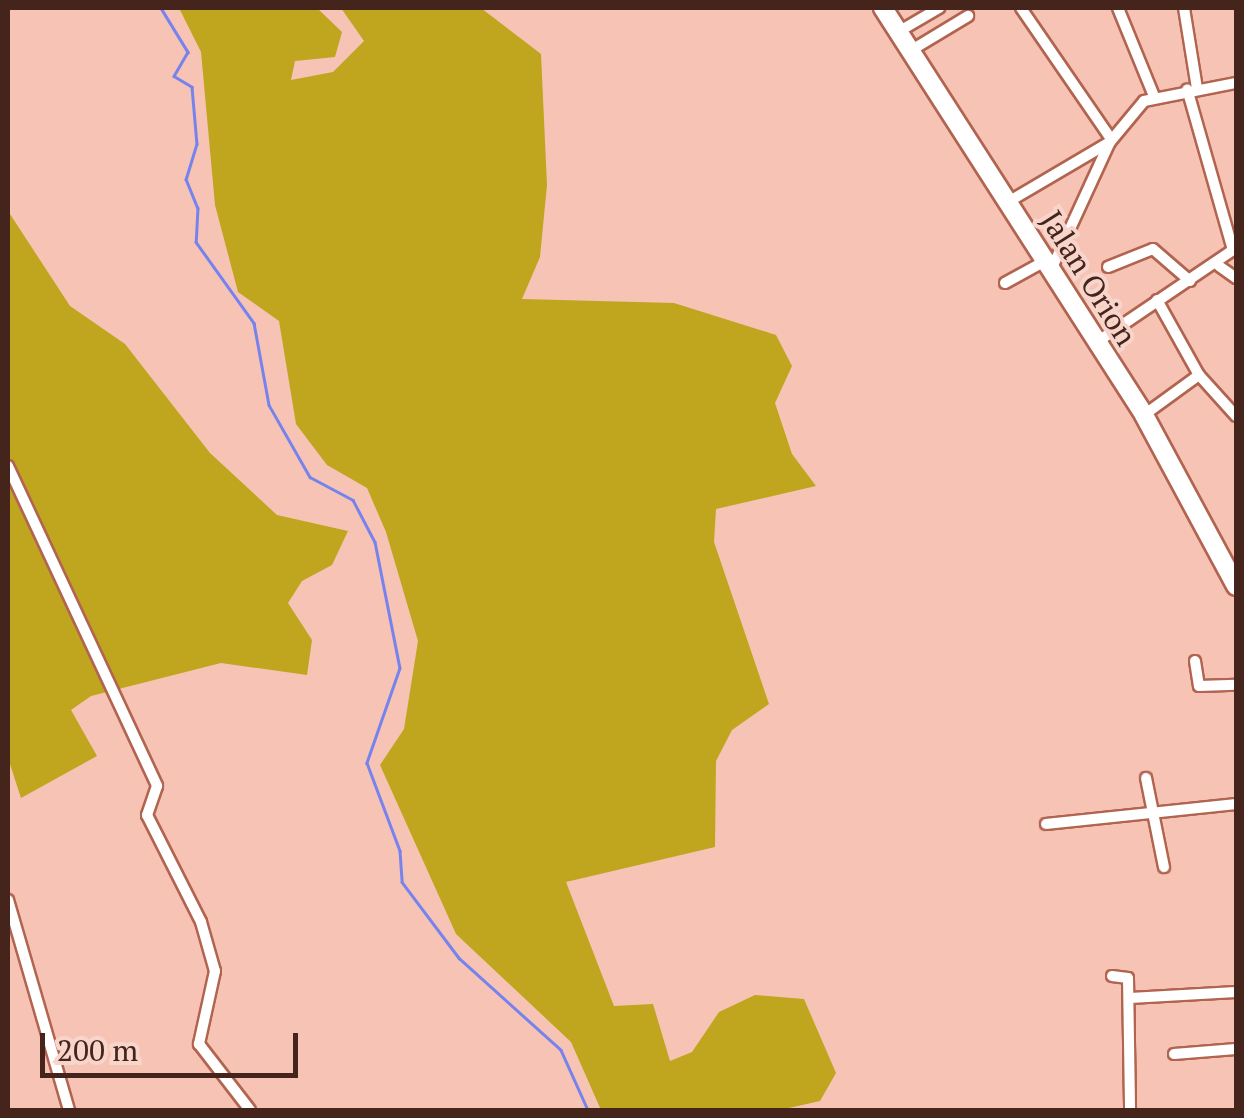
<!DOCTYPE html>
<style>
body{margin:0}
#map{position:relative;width:1244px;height:1118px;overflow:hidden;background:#f7c3b4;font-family:"PT Serif",serif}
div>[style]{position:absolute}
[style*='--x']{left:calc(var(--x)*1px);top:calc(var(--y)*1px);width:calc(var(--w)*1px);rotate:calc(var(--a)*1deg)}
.green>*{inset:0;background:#c0a51f}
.stream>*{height:2.5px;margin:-1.25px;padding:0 1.25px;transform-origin:1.25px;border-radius:1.25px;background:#7783ed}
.roads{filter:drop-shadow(2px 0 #b1644f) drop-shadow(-2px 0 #b1644f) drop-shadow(0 2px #b1644f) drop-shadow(0 -2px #b1644f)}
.street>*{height:10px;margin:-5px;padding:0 5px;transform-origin:5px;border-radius:5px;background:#fff}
.highway>*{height:18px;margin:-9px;padding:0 9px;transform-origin:9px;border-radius:9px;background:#fff}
span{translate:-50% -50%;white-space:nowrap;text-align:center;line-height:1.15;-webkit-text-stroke:8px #f8d5cb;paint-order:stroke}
.street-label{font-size:30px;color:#45241b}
.frame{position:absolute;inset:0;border:10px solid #45241b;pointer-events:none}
.scale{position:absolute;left:40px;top:1033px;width:258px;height:45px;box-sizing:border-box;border:5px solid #45241b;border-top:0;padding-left:12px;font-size:30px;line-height:35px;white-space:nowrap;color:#45241b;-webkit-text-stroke:8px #f8d5cb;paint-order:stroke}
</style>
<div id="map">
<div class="green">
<i style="clip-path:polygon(179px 8px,317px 8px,342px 32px,335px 57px,295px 61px,291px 80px,333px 72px,364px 41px,341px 8px,481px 8px,541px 54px,547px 185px,540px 257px,522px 299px,674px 303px,776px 335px,792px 366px,775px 403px,792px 454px,816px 486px,716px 509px,714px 542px,769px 704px,732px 730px,716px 761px,715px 847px,566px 882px,614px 1006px,653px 1004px,670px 1061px,692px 1052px,719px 1012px,755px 995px,804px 999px,836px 1073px,820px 1101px,780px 1110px,601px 1110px,571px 1042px,456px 934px,380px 765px,404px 729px,418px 641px,386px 532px,367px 488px,327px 465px,296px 424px,279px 321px,238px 292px,215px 205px,201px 52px)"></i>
<i style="clip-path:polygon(8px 211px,70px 306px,125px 344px,210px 453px,277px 515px,348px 531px,332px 565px,302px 581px,288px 603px,312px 640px,307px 675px,221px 663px,91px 696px,71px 710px,97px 756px,21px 798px,8px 758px)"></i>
</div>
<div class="stream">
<i style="--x:161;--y:8;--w:52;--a:58.5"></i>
<i style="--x:188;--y:52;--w:28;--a:120"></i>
<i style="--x:174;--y:76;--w:21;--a:31"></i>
<i style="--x:192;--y:87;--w:57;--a:85"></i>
<i style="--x:197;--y:144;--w:37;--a:107"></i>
<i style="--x:186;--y:179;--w:31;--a:68"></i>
<i style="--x:198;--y:208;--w:34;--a:93"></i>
<i style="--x:196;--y:242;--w:100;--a:54.4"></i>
<i style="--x:254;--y:323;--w:83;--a:79.6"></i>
<i style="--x:269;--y:405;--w:83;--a:60.3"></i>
<i style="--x:310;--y:477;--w:49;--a:28.1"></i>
<i style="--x:353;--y:500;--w:47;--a:62.4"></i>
<i style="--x:375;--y:542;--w:128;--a:78.8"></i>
<i style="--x:400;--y:668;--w:101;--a:109.2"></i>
<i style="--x:367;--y:763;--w:94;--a:69.4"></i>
<i style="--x:400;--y:851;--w:31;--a:86"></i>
<i style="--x:402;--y:882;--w:95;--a:53.1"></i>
<i style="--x:459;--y:958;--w:137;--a:42"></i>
<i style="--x:561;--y:1050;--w:66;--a:65.8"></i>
</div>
<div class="roads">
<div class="street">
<i style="--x:1021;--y:8;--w:159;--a:55.5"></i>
<i style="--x:1118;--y:8;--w:95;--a:67.8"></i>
<i style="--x:1184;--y:8;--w:81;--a:80.8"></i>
<i style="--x:898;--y:32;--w:48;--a:-30.3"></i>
<i style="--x:910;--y:51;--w:68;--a:-31.1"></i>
<i style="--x:1008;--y:202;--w:118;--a:-30.5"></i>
<i style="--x:1110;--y:142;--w:53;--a:-50.3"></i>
<i style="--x:1144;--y:101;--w:94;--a:-11.1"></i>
<i style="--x:1219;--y:266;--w:21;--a:35"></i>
<i style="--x:1108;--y:267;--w:48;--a:-21.8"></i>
<i style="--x:1153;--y:249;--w:49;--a:40.9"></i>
<i style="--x:1051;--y:270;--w:141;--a:-65.3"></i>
<i style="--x:1005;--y:283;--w:46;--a:-28.8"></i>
<i style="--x:1157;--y:300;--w:86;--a:60.8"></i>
<i style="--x:1199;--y:375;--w:55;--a:47.9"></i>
<i style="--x:1097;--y:342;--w:164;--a:-34.1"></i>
<i style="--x:1233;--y:250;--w:167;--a:-105.9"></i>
<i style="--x:1144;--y:415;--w:68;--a:-36"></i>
<i style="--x:8;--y:466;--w:353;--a:65"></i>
<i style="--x:157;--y:786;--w:31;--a:109"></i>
<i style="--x:147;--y:815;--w:120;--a:63.2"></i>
<i style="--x:201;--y:922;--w:51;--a:74.1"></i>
<i style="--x:215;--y:971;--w:75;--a:102.4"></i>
<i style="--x:199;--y:1044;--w:83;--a:52.3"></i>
<i style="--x:1195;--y:661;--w:25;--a:81"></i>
<i style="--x:1199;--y:686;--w:37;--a:-2"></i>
<i style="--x:1146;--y:778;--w:91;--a:78.6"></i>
<i style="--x:1046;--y:824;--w:191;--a:-6"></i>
<i style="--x:8;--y:900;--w:219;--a:73.8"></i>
<i style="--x:1112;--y:976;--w:16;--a:7"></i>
<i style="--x:1128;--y:978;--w:132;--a:89.1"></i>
<i style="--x:1130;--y:998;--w:106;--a:-3.2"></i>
<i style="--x:1174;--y:1054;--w:62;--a:-4.6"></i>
</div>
<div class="highway">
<i style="--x:883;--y:8;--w:483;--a:57.3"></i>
<i style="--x:1144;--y:415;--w:194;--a:61.7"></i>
</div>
</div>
<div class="street-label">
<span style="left:1089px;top:278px;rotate:58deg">Jalan Orion</span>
</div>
<div class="frame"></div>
<div class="scale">200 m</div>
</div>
